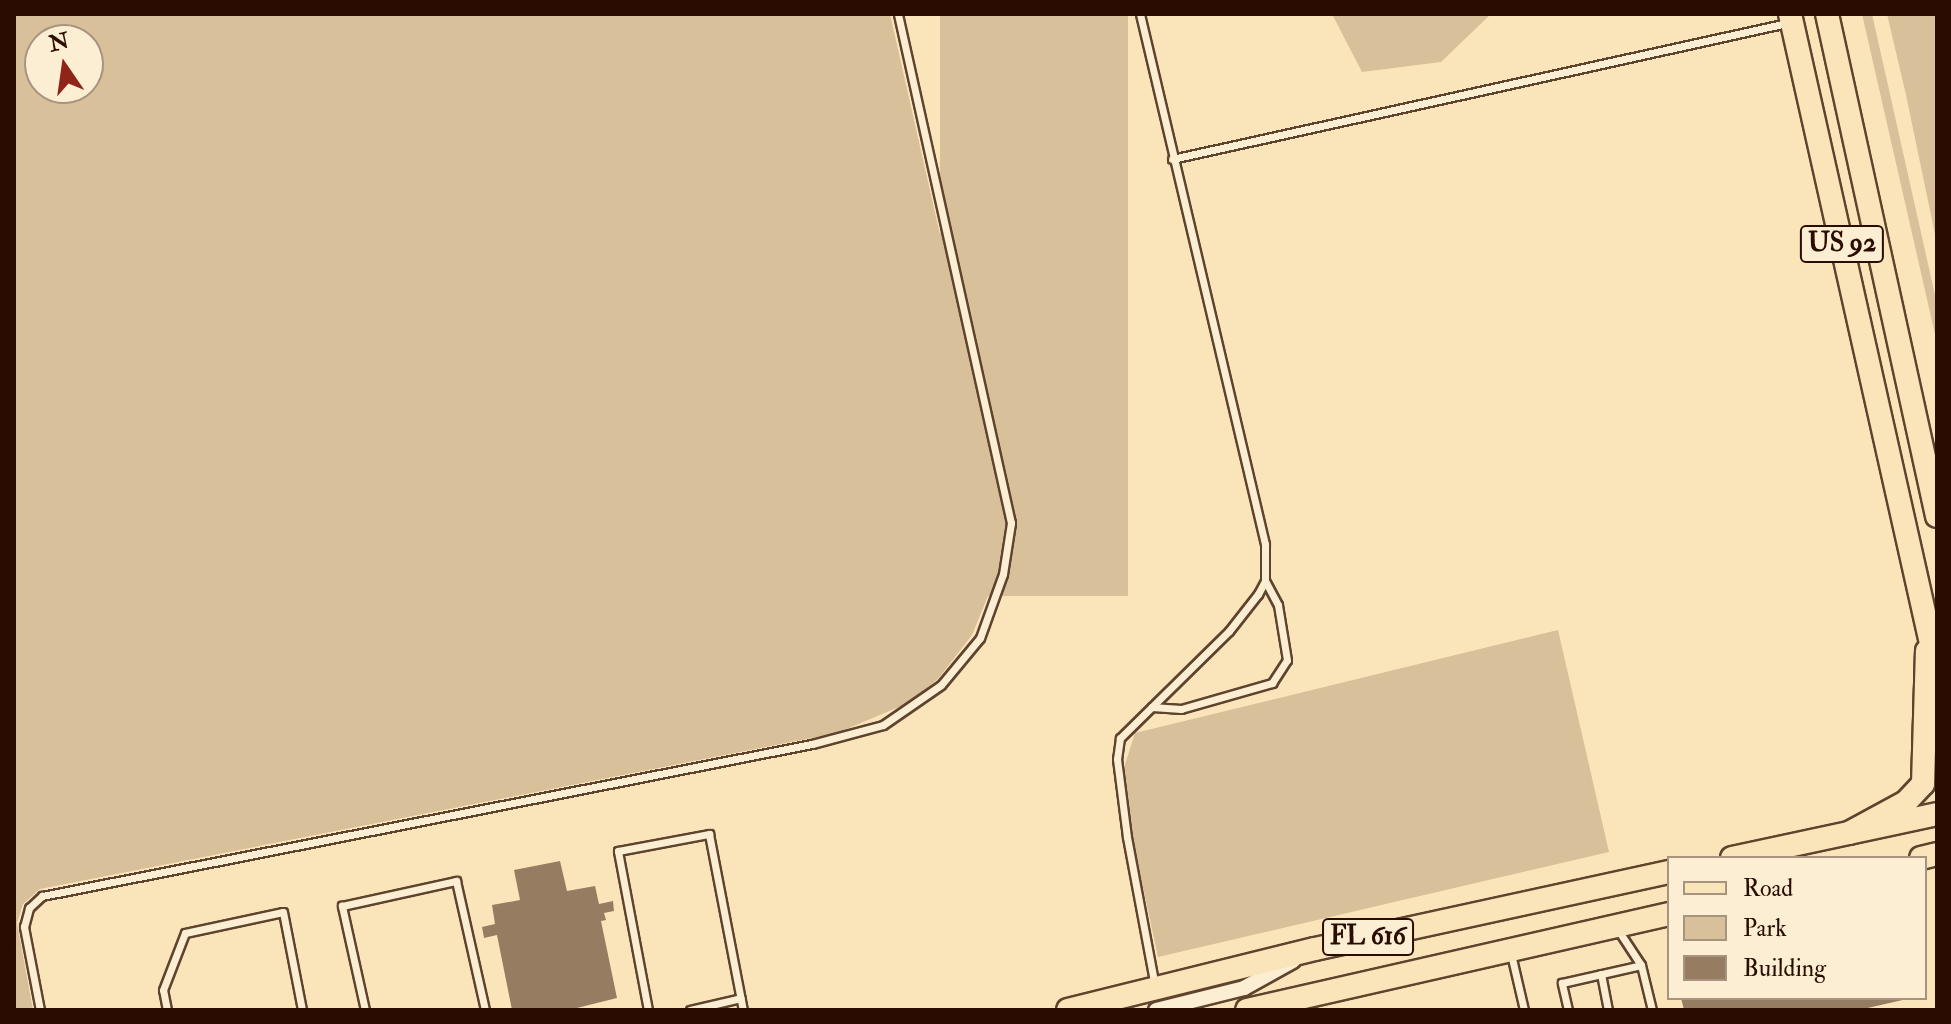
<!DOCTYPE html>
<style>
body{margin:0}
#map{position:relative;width:1951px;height:1024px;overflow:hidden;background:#fae5ba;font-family:"IM FELL Double Pica",serif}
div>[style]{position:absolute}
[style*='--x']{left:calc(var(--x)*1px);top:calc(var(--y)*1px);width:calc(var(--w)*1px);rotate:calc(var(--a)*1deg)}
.green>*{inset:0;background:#d7c09a;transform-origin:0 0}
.building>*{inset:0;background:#967d61}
.roads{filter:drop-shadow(2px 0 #5e432e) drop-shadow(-2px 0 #5e432e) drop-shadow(0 2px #5e432e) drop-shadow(0 -2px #5e432e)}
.lane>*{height:7px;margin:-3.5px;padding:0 3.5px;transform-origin:3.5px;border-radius:3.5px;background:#fceed2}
.street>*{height:14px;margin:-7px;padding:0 7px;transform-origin:7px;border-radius:7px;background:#fceed2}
.primary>*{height:22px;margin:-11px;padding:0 11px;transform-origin:11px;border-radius:11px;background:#fae5ba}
span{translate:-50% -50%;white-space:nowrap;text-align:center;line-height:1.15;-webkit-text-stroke:6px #fceed2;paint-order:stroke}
.shield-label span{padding:2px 6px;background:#fceed2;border:2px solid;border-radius:6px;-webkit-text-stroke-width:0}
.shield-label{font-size:26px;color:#2a0d00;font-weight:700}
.frame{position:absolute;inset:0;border:16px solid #2a0d00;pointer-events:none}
.legend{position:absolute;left:1667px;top:856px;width:260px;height:144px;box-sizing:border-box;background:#fceed2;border:2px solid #a8947e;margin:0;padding:10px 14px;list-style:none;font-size:24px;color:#2a0d00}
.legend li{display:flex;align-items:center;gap:16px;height:40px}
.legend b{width:40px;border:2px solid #a8947e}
.north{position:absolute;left:24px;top:24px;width:80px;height:80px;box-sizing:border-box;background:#fceed2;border:2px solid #a8947e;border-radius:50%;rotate:347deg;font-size:22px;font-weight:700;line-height:32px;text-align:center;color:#2a0d00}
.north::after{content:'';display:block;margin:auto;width:28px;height:36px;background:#8f2418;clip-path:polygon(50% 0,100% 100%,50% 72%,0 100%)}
</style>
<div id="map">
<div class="green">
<i style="clip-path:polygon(evenodd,14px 14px,890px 14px,1000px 499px,995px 579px,972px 635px,938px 679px,906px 704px,837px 733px,40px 889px,23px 904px,17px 923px,33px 1010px,14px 1010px,14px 14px,88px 40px,88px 88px,40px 88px,40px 40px,88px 40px)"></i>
<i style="left:940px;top:14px;width:188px;height:582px"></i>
<i style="clip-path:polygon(1332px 14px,1491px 14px,1441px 62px,1362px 72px)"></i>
<i style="clip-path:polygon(1862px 14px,1872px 14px,1937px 304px,1937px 343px)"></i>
<i style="clip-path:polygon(1887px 14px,1937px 14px,1937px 244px,1906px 95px)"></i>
<i style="clip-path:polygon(1558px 630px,1609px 852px,1158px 957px,1120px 780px,1135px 733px)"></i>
</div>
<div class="building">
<i style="clip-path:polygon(560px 861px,567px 891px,595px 886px,599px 904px,613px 901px,614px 911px,604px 913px,606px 920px,601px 921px,617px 998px,569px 1010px,512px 1010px,497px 935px,484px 938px,482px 927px,495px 924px,492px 905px,520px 900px,514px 870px)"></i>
<i style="clip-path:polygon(1681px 998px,1907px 998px,1907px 999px,1859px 1010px,1684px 1010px)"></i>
</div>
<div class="roads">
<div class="lane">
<i style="--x:1140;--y:14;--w:545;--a:76.73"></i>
<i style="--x:1265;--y:544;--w:37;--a:90"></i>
<i style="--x:1265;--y:581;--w:15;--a:118"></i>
<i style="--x:1258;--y:594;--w:47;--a:128.1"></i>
<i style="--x:1229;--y:631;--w:153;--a:135.5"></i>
<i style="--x:1120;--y:738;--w:21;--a:98"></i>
<i style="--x:1117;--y:759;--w:79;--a:82.7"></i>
<i style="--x:1127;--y:837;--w:152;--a:79.4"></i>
<i style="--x:1172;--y:159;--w:630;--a:-12.47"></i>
<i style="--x:1152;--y:707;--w:29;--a:4"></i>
<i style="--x:1181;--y:709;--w:95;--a:-15.9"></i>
<i style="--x:1272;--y:683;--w:27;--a:-57"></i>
<i style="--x:1287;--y:660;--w:56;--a:-99.3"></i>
<i style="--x:1278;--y:605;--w:27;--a:-118"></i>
<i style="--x:1511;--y:954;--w:57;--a:76.9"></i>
<i style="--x:1641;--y:965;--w:46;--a:76.3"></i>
<i style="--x:1601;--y:974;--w:37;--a:79"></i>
<i style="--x:40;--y:1010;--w:85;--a:-100.9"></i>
<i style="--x:24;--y:927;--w:20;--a:-75"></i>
<i style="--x:29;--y:908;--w:18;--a:-43"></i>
<i style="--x:42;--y:896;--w:785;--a:-11.17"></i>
<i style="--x:812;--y:744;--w:73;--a:-15"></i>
<i style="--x:883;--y:725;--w:70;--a:-34.6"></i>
<i style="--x:941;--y:685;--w:61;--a:-50.3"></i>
<i style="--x:980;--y:638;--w:68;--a:-70.2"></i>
<i style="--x:1003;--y:574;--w:52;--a:-81.1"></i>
<i style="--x:1011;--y:523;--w:521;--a:-102.52"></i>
<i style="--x:167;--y:1010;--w:20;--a:-101"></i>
<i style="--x:163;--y:990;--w:61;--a:-68.9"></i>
<i style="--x:185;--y:933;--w:100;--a:-12.1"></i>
<i style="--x:283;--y:912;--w:100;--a:79"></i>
<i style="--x:365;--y:1010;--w:107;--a:-102.5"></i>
<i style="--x:342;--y:906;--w:117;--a:-12.4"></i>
<i style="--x:456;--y:881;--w:132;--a:77.3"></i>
<i style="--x:648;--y:1010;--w:162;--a:-100.7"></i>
<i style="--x:618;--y:851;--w:93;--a:-10.6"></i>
<i style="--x:709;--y:834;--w:179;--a:79.1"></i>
<i style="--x:690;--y:1010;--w:52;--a:-13.2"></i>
<i style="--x:1568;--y:1010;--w:28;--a:-103"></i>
<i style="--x:1562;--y:983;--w:81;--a:-12.8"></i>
<i style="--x:1641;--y:965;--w:42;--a:-123.3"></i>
</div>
<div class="street">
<i style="--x:1156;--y:1010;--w:91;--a:-14"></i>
<i style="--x:1244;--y:988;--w:56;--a:-28.9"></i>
</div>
<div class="primary">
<i style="--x:1790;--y:14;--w:672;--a:77.37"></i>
<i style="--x:1827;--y:14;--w:514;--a:77.64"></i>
<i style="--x:1849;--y:833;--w:65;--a:-28.5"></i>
<i style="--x:1906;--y:802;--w:25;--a:-47"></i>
<i style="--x:1923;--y:784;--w:133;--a:-88.3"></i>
<i style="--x:1732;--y:858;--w:210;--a:-12.1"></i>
<i style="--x:1921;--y:858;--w:16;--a:-14"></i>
<i style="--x:1068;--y:1010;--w:254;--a:-13.9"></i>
<i style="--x:1315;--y:949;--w:362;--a:-12.3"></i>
<i style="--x:1247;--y:1010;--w:433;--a:-12.8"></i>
</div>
</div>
<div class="shield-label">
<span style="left:1842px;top:244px">US 92</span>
<span style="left:1368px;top:937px">FL 616</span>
</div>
<div class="frame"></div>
<ul class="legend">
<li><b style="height:10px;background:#fae5ba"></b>Road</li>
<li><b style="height:22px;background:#d7c09a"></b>Park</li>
<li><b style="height:22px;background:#967d61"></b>Building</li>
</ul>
<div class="north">N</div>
</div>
